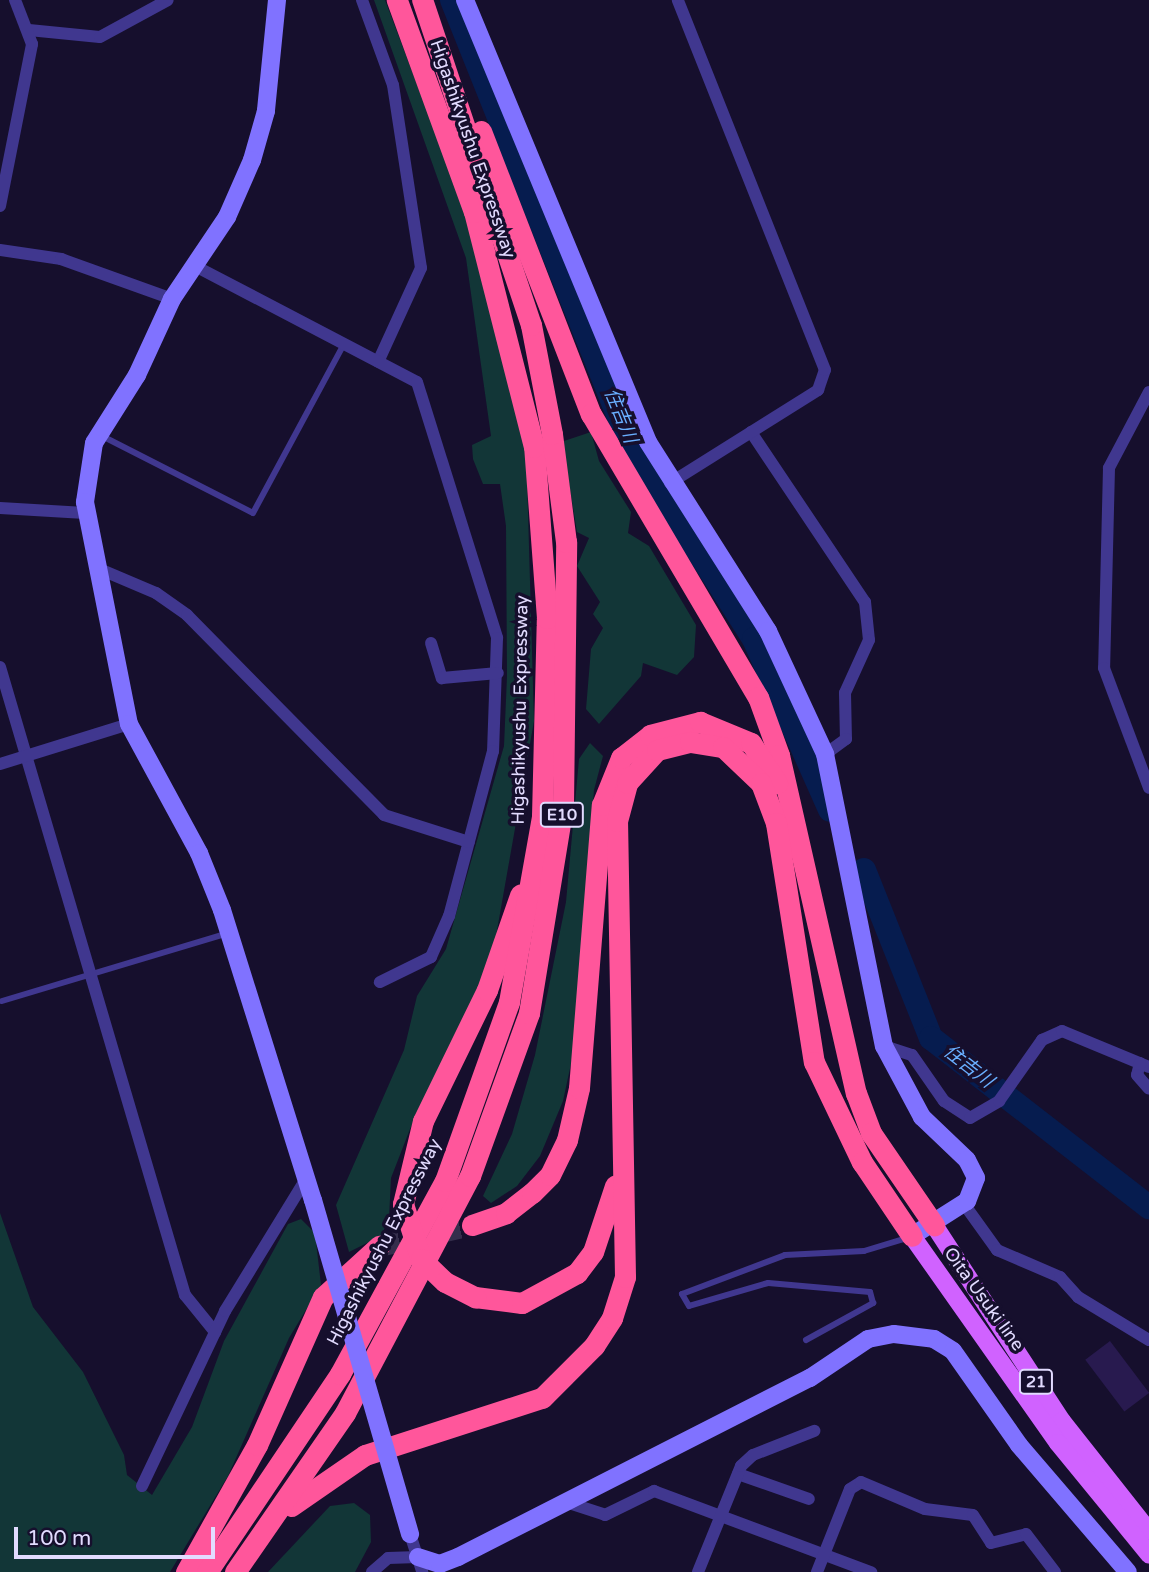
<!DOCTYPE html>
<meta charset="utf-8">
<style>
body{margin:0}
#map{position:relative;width:1149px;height:1572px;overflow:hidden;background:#160f2d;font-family:"Varela Round","Noto Sans JP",sans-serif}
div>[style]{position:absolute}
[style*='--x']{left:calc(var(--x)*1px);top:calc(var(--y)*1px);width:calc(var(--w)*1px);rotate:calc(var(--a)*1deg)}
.green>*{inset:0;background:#123637}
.river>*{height:24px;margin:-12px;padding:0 12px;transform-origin:12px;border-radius:12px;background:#061c4f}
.building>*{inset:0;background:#281a4f;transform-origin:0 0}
.highway-tunnel>*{height:21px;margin-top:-10.5px;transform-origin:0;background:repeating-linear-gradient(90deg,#352e4c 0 21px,transparent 0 31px)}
.lane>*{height:6px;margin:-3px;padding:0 3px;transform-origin:3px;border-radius:3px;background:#40378f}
.street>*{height:12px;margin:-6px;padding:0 6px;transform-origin:6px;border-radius:6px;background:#40378f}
.secondary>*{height:18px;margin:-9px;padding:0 9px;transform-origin:9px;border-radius:9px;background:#8072ff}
.primary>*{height:18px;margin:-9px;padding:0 9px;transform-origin:9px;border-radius:9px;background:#d062ff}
.highway>*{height:21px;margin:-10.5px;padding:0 10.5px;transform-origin:10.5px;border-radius:10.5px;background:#ff569b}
.secondary-bridge>*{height:18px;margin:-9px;padding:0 9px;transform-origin:9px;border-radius:9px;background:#8072ff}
.highway-bridge>*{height:21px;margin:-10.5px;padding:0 10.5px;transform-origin:10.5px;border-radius:10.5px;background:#ff569b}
span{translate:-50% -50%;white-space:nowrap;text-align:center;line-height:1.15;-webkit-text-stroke:7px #160f2d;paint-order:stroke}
.shield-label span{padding:2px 5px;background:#160f2d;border:2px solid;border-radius:5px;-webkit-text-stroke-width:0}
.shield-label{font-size:16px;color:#e2dbff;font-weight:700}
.street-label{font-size:18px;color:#e2dbff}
.water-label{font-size:19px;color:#69afff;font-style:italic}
.scale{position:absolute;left:14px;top:1527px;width:201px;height:32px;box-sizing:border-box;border:4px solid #e2dbff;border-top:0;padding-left:9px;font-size:21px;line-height:24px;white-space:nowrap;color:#e2dbff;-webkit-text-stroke:5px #160f2d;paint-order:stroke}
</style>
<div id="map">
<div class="green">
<i style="clip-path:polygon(374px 0,385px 0,468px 219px,526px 442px,534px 721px,490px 970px,410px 1129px,391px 1178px,389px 1219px,381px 1236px,349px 1252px,336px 1205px,404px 1050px,417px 996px,446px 949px,504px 746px,507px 676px,506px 526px,500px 484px,483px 484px,473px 459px,472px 445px,491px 436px,466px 258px)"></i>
<i style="clip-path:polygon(591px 432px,599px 461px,631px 512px,628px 533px,649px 546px,696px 625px,694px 657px,677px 675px,643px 663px,641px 676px,599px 724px,586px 709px,591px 649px,603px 628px,593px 614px,600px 602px,577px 566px,589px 538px,577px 532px,564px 453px,564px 441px)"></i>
<i style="clip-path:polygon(590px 743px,603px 756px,594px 790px,575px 1045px,563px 1101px,540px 1156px,517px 1186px,491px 1203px,483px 1196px,512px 1134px,535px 1055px,566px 902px,579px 759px)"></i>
<i style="clip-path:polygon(0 1213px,33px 1307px,83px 1372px,124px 1455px,127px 1475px,152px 1495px,192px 1427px,224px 1341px,288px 1224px,301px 1219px,315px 1233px,321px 1285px,289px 1338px,228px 1476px,170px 1572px,0 1572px)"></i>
<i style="clip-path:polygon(354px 1503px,370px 1515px,371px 1542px,355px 1572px,268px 1572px,330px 1506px)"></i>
</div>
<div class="river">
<i style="--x:452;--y:0;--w:477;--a:68.2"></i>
<i style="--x:629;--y:443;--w:232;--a:57.5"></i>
<i style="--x:754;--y:639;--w:187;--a:66"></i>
<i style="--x:864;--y:870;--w:181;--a:68.3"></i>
<i style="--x:931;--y:1038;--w:276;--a:37.8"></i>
</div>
<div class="building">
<i style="left:1110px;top:1341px;width:65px;height:31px;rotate:53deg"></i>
</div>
<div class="highway-tunnel">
<i style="--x:379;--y:1246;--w:95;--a:-12.7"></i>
</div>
<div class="lane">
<i style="--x:102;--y:436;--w:169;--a:27"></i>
<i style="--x:253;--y:513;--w:192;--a:-61.7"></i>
<i style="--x:2;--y:1001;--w:236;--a:-16.7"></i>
<i style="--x:806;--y:1340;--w:77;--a:-28.9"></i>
<i style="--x:873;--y:1303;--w:11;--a:-105"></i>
<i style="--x:870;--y:1292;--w:102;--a:-175"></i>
<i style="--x:768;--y:1283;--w:82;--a:163.8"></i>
<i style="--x:689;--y:1306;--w:14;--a:-120"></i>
<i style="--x:682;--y:1294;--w:110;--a:-20.7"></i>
<i style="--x:785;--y:1255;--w:79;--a:-2.9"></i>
<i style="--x:864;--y:1251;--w:48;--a:-16.9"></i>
</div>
<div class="street">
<i style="--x:362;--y:0;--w:90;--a:70"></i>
<i style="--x:393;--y:85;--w:185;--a:81.3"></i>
<i style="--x:421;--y:268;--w:103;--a:114.6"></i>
<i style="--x:29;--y:30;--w:71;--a:5.6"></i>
<i style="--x:100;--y:37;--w:77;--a:-28.6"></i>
<i style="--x:0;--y:206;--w:165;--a:-78.8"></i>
<i style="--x:32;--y:44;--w:47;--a:-111.1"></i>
<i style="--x:0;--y:250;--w:62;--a:8.4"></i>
<i style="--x:61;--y:259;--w:118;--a:19.8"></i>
<i style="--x:195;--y:266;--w:250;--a:27.6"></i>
<i style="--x:417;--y:382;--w:268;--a:72.6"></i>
<i style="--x:497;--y:638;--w:113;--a:92"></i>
<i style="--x:493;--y:751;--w:171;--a:104.9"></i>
<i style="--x:449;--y:916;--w:45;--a:113.7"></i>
<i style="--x:431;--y:957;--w:57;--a:153.9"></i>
<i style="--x:1149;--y:392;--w:86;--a:117.8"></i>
<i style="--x:1109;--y:468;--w:200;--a:91.4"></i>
<i style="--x:1104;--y:668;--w:128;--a:69.4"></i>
<i style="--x:751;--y:432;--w:205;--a:56.2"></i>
<i style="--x:865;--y:602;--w:38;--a:84"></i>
<i style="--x:869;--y:640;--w:58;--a:114.4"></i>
<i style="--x:845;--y:693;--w:46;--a:88.8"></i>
<i style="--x:846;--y:739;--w:26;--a:144"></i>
<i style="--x:670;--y:483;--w:175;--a:-32.1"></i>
<i style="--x:818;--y:390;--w:21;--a:-71"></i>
<i style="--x:825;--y:370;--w:398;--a:-111.7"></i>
<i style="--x:0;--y:508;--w:85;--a:3.4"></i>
<i style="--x:97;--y:568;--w:64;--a:23"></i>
<i style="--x:156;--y:593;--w:38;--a:35"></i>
<i style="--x:187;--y:615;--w:281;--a:45.4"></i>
<i style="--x:384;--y:815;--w:89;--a:17.6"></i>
<i style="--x:431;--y:643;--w:37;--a:73"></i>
<i style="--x:442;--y:678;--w:56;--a:-5.1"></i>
<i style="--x:0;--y:667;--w:655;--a:73.59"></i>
<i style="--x:185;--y:1295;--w:48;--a:51"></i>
<i style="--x:0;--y:764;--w:135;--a:-17.2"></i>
<i style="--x:884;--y:1046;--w:29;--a:18"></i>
<i style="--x:912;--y:1055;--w:56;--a:55.2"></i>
<i style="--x:944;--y:1101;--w:31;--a:33"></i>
<i style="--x:970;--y:1118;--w:34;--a:-30"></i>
<i style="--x:999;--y:1101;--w:75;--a:-54.8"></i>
<i style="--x:1042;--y:1040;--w:22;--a:-24"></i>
<i style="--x:1062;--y:1031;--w:94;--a:22.5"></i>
<i style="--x:1140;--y:1063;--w:12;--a:104"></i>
<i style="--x:1137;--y:1075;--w:18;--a:49"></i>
<i style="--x:964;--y:1204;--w:57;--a:54.3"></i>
<i style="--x:997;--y:1250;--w:69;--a:23.2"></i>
<i style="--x:1060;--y:1277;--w:27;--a:48"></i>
<i style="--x:1078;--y:1297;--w:83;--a:31.2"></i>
<i style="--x:738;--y:1474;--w:75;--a:19.4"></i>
<i style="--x:142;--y:1486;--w:194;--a:-64.6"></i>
<i style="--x:225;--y:1311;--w:155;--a:-58.5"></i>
<i style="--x:569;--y:1503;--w:38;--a:18"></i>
<i style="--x:605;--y:1515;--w:55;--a:-26.1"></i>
<i style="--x:654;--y:1491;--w:232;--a:20.5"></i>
<i style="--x:410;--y:1534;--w:40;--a:72"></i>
<i style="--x:372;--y:1572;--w:21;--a:-41"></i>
<i style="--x:388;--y:1558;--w:30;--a:-2"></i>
<i style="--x:698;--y:1572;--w:114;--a:-67.9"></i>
<i style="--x:741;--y:1466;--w:16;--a:-43"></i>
<i style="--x:753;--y:1455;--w:66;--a:-21.5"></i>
<i style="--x:817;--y:1572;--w:89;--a:-68.3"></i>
<i style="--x:850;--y:1489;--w:13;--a:-32"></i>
<i style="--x:861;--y:1482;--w:69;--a:22.9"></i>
<i style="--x:925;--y:1509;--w:48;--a:7.1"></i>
<i style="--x:973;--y:1515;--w:33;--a:57"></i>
<i style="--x:991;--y:1543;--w:36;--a:-14"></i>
<i style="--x:1026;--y:1534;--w:48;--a:52.7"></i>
</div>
<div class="secondary">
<i style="--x:277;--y:0;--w:112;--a:95.7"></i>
<i style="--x:266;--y:111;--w:51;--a:105.9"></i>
<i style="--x:252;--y:160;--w:62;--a:113.7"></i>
<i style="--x:227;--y:217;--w:99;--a:123.9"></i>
<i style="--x:172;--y:299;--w:84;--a:114.7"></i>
<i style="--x:137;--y:375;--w:80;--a:122.3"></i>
<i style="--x:94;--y:443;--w:60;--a:98.7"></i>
<i style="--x:85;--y:502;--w:226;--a:78.8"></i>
<i style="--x:129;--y:724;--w:147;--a:61.5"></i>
<i style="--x:199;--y:853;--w:61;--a:68"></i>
<i style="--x:222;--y:910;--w:304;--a:72.6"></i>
<i style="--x:465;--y:0;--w:478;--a:67.5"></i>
<i style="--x:648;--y:442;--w:224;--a:57.6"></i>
<i style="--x:768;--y:631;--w:136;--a:65.1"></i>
<i style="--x:825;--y:754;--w:298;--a:78.6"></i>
<i style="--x:884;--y:1046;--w:81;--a:61.8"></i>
<i style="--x:922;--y:1117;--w:62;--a:43.7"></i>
<i style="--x:967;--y:1160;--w:20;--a:63"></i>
<i style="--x:976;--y:1178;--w:25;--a:111"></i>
<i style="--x:967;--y:1201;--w:65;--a:147.5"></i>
<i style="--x:418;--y:1557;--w:23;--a:18"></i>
<i style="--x:440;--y:1564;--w:19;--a:-21"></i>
<i style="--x:458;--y:1557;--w:395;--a:-27"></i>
<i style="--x:810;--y:1378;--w:70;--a:-33.9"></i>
<i style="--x:868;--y:1339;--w:26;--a:-11"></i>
<i style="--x:894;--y:1334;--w:40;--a:7.1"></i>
<i style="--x:934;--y:1339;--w:22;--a:32"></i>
<i style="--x:953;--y:1351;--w:115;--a:54.9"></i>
<i style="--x:1019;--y:1445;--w:167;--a:49.4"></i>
</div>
<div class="primary">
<i style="--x:934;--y:1225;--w:234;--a:56.9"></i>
<i style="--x:1062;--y:1421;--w:140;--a:51.7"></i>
<i style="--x:912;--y:1236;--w:253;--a:54.8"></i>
<i style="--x:1058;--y:1443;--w:144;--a:50.7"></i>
</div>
<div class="highway">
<i style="--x:481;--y:131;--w:304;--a:68.8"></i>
<i style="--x:591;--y:414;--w:329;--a:59.5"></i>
<i style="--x:758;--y:697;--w:62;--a:70.1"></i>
<i style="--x:779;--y:755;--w:347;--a:77.2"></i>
<i style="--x:856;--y:1093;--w:43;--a:69.4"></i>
<i style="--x:871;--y:1133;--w:112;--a:55.6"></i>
<i style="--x:403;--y:1204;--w:85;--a:-76.5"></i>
<i style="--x:423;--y:1121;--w:146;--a:-64"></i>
<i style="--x:487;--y:990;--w:101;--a:-70.8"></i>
<i style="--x:472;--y:1225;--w:36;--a:-19"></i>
<i style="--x:506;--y:1213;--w:33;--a:-38"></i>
<i style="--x:532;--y:1193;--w:25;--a:-45"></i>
<i style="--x:550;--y:1175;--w:39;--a:-64"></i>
<i style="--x:567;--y:1140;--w:53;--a:-77"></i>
<i style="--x:579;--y:1088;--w:284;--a:-85.4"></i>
<i style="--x:602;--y:805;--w:51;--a:-68"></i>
<i style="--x:621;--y:758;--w:37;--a:-38"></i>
<i style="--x:650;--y:735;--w:52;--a:-14.6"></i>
<i style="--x:700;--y:722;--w:55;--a:22.4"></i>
<i style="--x:751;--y:743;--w:48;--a:57"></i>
<i style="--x:475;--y:1297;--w:47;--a:7.3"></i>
<i style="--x:522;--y:1303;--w:63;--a:-28.6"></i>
<i style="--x:577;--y:1273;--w:26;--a:-53"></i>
<i style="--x:593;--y:1252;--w:70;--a:-71.6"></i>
<i style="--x:291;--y:1506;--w:90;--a:-34.6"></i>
<i style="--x:365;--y:1455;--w:186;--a:-17.9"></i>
<i style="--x:542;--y:1398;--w:74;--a:-45"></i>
<i style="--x:594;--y:1346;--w:33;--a:-57"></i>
<i style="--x:612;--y:1318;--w:43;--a:-72.4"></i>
<i style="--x:625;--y:1277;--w:456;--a:-91"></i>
<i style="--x:617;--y:821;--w:39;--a:-75"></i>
<i style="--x:627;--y:783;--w:45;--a:-47.7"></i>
<i style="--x:657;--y:750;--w:34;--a:-14"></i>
<i style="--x:690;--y:742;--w:33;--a:9"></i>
<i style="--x:723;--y:747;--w:52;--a:43.5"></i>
<i style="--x:761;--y:783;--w:43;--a:69.4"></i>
<i style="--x:776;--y:823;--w:242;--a:81"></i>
<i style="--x:814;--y:1062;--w:111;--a:64.4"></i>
<i style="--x:862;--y:1162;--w:89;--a:56"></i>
<i style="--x:186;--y:1572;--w:145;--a:-60.8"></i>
<i style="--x:257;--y:1445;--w:162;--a:-66"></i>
<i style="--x:323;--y:1297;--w:76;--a:-42.3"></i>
<i style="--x:207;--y:1572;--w:239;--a:-56.1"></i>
<i style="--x:340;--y:1374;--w:220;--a:-61.5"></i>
<i style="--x:445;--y:1181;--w:190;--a:-70.3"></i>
<i style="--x:509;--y:1002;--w:189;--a:-79.9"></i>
<i style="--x:542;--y:816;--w:198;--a:-88.6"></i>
<i style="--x:547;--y:618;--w:171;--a:-94.3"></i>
<i style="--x:534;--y:447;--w:243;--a:-104.3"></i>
<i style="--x:474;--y:212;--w:226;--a:-110"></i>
<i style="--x:235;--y:1572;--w:193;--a:-55.3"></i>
<i style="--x:345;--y:1413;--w:268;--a:-62.2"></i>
<i style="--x:470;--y:1176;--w:173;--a:-70.1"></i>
<i style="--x:529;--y:1013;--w:211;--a:-80.7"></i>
<i style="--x:563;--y:805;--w:263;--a:-89.3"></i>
<i style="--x:566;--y:542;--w:109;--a:-97.4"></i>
<i style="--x:552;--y:434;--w:111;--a:-100.9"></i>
<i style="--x:531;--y:325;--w:343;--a:-108.5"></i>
</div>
<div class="secondary-bridge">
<i style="--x:313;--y:1200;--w:348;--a:73.8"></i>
</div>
<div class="highway-bridge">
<i style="--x:403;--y:1204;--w:58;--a:71.9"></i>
<i style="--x:421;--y:1259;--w:33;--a:44"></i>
<i style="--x:445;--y:1282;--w:34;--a:27"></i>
</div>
<div class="shield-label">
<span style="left:562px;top:815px">E10</span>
<span style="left:1036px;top:1382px">21</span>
</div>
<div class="street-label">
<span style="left:473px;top:149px;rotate:71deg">Higashikyushu Expressway</span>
<span style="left:520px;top:710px;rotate:-89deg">Higashikyushu Expressway</span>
<span style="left:384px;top:1242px;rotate:-63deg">Higashikyushu Expressway</span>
<span style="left:984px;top:1299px;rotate:54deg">Oita Usuki line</span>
</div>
<div class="water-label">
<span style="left:620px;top:416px;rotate:68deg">住吉川</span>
<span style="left:968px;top:1067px;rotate:38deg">住吉川</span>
</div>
<div class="scale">100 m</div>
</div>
